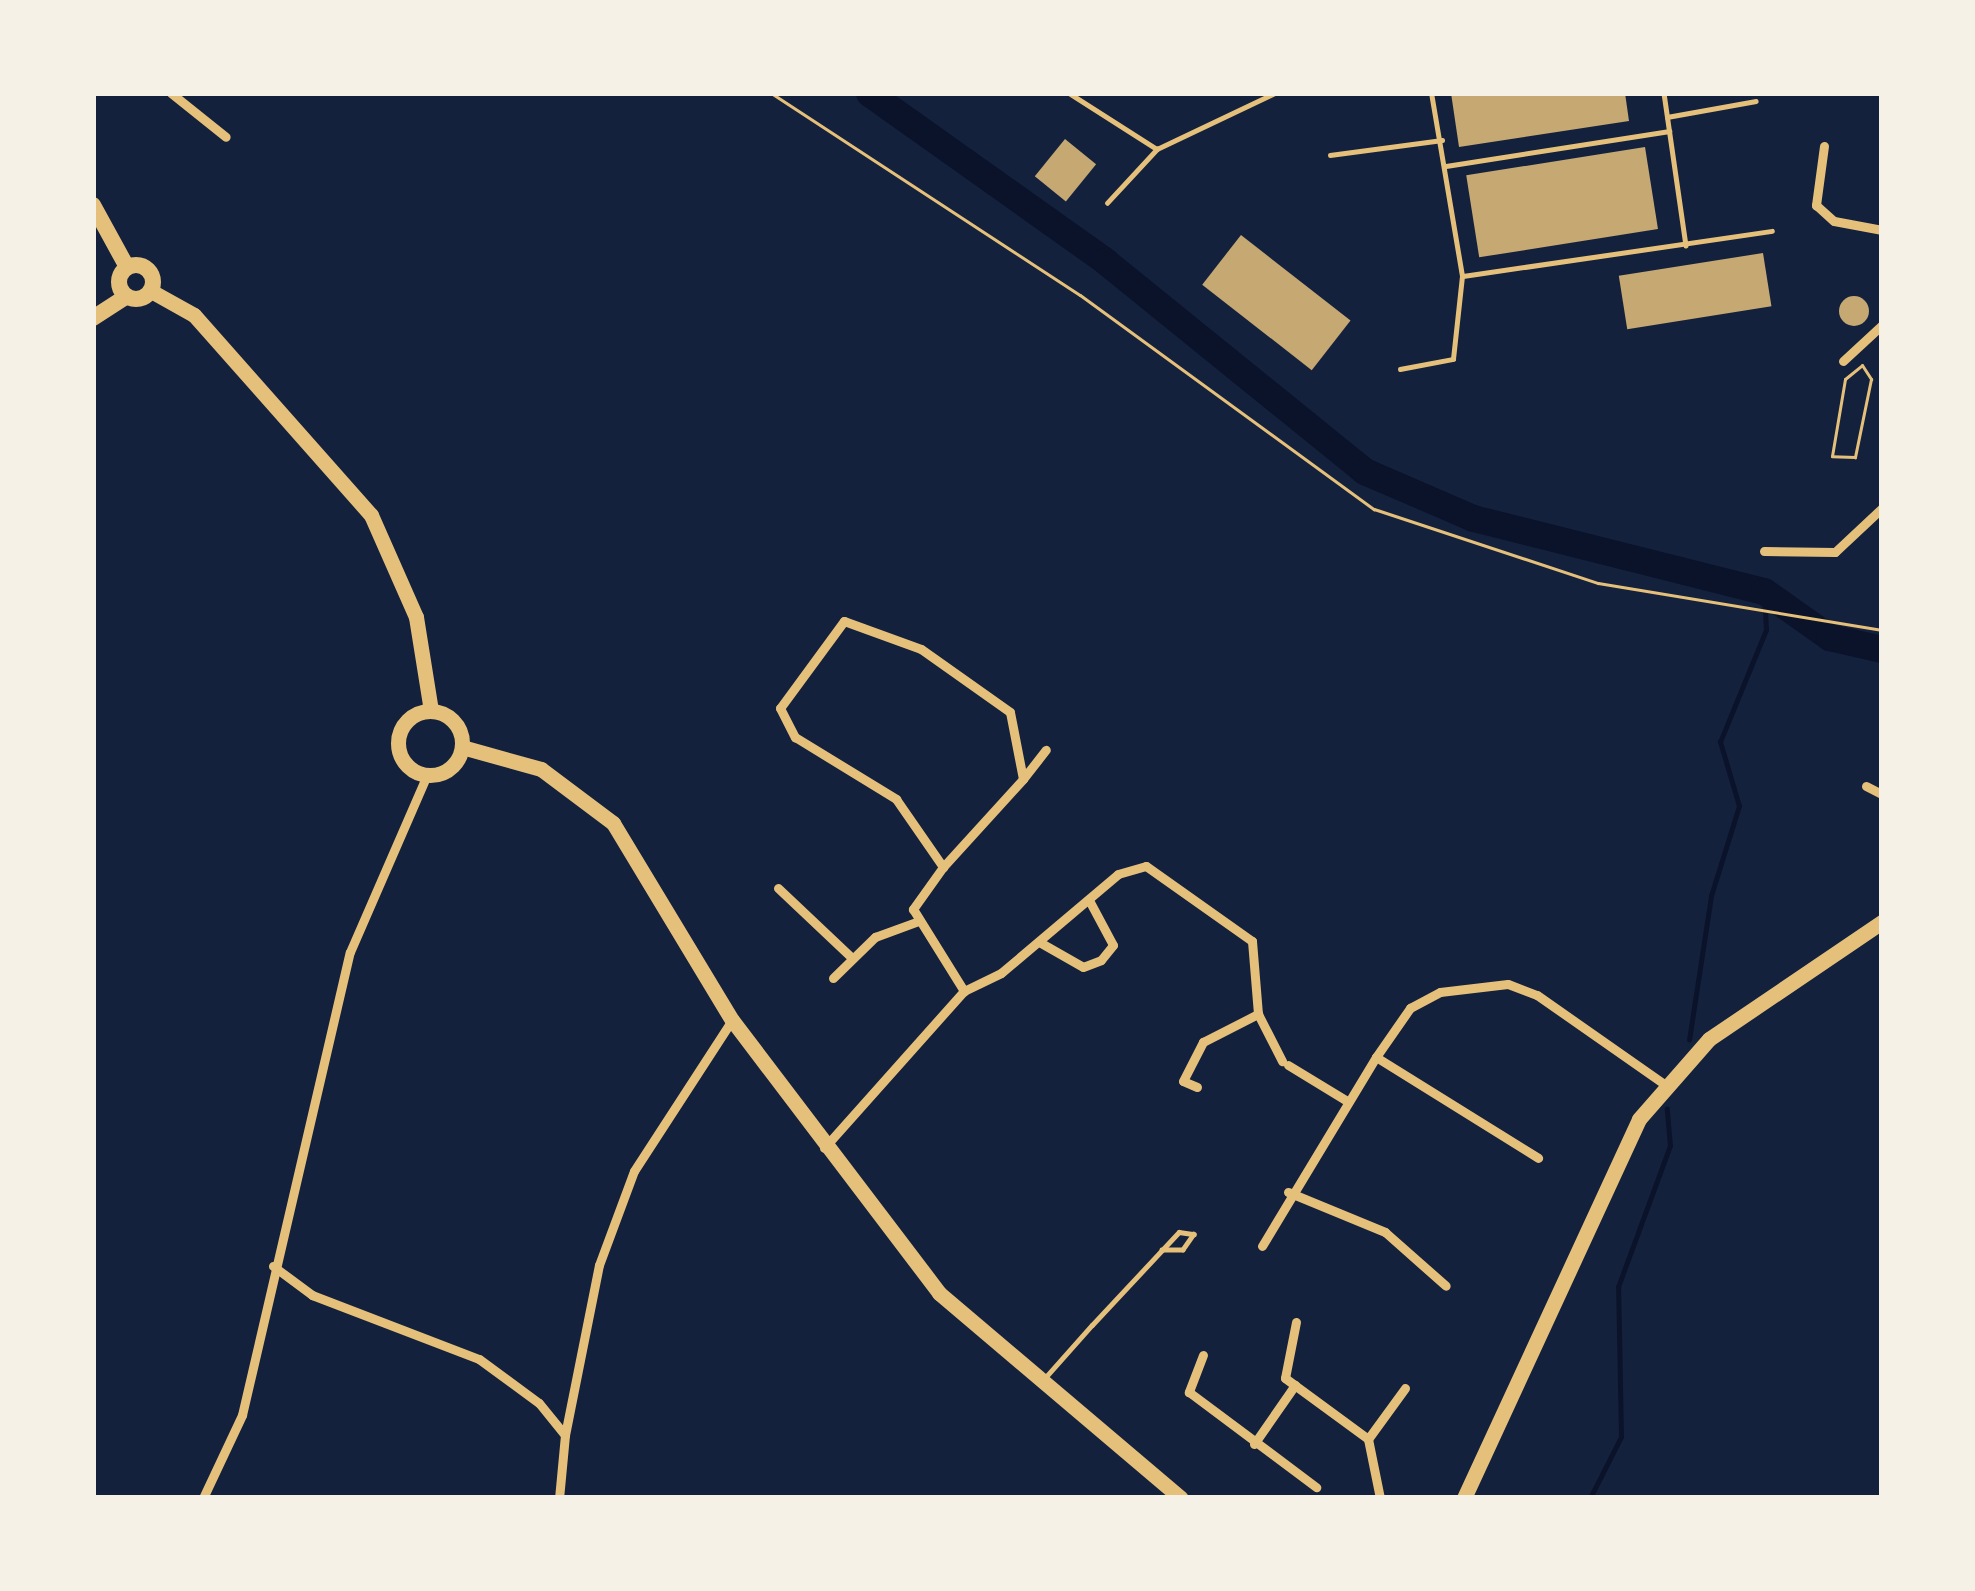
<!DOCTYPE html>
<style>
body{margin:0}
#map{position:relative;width:1975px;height:1591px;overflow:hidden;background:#14213d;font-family:Overpass,sans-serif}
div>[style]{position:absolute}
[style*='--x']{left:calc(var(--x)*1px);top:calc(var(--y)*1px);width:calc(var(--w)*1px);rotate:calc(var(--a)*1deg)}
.stream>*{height:4.5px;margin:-2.25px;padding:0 2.25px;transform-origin:2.25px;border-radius:2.25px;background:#0b132b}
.river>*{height:27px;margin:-13.5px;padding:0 13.5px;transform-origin:13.5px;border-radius:13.5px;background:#0b132b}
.building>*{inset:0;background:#c6a872;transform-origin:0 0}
.round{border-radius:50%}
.path>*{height:3px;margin:-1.5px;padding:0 1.5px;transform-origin:1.5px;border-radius:1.5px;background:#e5c07b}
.service>*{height:4.5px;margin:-2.25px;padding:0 2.25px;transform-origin:2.25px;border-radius:2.25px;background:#e5c07b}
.minor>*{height:9px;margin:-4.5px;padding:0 4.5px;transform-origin:4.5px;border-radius:4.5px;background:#e5c07b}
.primary>*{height:15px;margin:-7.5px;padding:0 7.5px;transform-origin:7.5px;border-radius:7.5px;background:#e5c07b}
.primary>.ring{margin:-7.5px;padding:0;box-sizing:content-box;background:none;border:15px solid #e5c07b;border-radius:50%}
.trunk>*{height:16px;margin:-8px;padding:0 8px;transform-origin:8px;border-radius:8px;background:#e5c07b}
.trunk>.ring{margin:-8px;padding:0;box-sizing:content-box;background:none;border:16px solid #e5c07b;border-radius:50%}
span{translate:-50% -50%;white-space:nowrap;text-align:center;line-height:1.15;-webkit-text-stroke:9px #f6f1e7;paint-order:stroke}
.frame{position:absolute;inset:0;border:96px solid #f6f1e7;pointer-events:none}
</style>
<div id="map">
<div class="stream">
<i style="--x:1689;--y:1040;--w:146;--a:-81.3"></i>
<i style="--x:1711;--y:896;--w:94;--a:-72.7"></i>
<i style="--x:1739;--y:806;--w:67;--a:-106.5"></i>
<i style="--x:1720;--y:742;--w:121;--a:-67.7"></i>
<i style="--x:1766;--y:630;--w:39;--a:-93"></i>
<i style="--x:1590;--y:1498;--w:68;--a:-63.1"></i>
<i style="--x:1621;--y:1437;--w:150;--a:-91.1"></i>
<i style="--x:1618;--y:1287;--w:150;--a:-69.8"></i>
<i style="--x:1670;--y:1146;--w:37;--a:-95"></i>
</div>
<div class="river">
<i style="--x:869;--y:93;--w:290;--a:35.4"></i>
<i style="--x:1105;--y:261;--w:333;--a:39"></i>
<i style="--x:1364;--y:471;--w:119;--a:23.3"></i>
<i style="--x:1473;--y:518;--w:300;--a:14.1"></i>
<i style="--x:1764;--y:591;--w:80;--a:35.3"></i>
<i style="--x:1829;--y:637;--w:54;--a:12.8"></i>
</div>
<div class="building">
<i style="clip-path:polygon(1451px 93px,1625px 93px,1629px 121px,1459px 147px)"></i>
<i style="left:1065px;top:139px;width:40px;height:48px;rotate:39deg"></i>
<i style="left:1645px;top:147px;width:83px;height:181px;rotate:81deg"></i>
<i style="left:1241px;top:235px;width:139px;height:63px;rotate:38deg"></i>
<i style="left:1763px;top:253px;width:54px;height:146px;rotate:81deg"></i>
<i class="round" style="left:1839px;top:296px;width:30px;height:30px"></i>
</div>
<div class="path">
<i style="--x:771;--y:93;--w:369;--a:33.2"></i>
<i style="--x:1080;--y:295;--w:364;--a:36.1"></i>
<i style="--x:1374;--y:509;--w:236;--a:18.3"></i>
<i style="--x:1598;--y:583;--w:288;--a:9.4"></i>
<i style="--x:1862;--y:365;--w:17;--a:57"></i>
<i style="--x:1871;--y:379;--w:80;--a:101.6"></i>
<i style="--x:1855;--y:457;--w:23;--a:-178"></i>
<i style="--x:1832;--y:456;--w:78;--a:-80.4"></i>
<i style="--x:1845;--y:379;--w:22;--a:-39"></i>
</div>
<div class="service">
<i style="--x:1069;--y:93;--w:104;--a:32.5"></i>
<i style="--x:1157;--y:149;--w:131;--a:-25.4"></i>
<i style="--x:1664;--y:93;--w:154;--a:81.8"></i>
<i style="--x:1667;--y:117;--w:90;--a:-10.2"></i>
<i style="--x:1330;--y:155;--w:113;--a:-7.6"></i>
<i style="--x:1446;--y:166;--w:226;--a:-8.9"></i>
<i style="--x:1107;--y:203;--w:74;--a:-47.2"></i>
<i style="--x:1463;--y:276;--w:312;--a:-8.3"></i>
<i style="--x:1400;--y:369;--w:54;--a:-10.7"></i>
<i style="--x:1453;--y:359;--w:83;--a:-83.8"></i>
<i style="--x:1462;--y:276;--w:186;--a:-99.6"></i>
<i style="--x:1044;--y:1379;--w:72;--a:-48.4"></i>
<i style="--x:1092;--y:1325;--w:127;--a:-46.9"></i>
<i style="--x:1179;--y:1232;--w:15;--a:8"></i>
<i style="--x:1194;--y:1234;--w:19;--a:125"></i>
<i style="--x:1183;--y:1250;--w:21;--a:180"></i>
</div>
<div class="minor">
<i style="--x:171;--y:93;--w:70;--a:38.7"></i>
<i style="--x:1824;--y:146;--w:60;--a:97.7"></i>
<i style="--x:1816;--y:205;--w:24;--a:42"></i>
<i style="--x:1834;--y:221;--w:49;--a:10.6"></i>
<i style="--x:1843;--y:361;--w:53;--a:-42.7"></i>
<i style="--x:1764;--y:551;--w:71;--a:0.8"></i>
<i style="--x:1835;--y:552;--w:64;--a:-43.1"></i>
<i style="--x:1023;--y:779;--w:37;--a:-52"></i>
<i style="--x:1866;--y:786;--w:18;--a:27"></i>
<i style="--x:943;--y:867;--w:119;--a:-47.7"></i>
<i style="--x:1023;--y:779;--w:68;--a:-101"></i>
<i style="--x:1010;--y:712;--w:109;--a:-144.7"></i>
<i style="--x:921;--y:649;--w:82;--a:-160"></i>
<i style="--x:844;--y:621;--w:108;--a:126.3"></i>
<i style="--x:780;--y:708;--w:33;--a:63"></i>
<i style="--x:795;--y:737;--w:119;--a:31.5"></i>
<i style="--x:896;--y:799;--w:83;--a:55.3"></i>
<i style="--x:943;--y:867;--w:52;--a:125.5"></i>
<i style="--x:913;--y:909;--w:97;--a:58.1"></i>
<i style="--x:778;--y:888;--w:99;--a:43.4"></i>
<i style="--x:1041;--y:943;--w:48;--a:29.7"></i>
<i style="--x:1083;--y:967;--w:19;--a:-21"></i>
<i style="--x:1101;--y:960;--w:19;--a:-51"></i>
<i style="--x:1113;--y:945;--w:51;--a:-118.1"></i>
<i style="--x:833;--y:978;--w:59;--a:-44.3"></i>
<i style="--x:875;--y:937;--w:44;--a:-20.1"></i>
<i style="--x:1376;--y:1057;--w:191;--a:31.9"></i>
<i style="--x:1288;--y:1065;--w:69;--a:31.4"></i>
<i style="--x:1197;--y:1087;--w:15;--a:-157"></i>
<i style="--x:1183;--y:1081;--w:44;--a:-62.9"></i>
<i style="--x:1203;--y:1042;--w:62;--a:-27"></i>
<i style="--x:824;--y:1148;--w:210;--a:-48.3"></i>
<i style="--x:964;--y:991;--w:41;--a:-25.9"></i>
<i style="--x:1001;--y:973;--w:153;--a:-40.2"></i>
<i style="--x:1118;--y:874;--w:29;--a:-16"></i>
<i style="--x:1146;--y:866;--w:130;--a:35.3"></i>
<i style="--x:1252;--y:941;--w:73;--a:85.3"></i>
<i style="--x:1258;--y:1014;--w:53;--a:62.9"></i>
<i style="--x:1288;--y:1192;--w:105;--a:22.4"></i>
<i style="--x:1385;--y:1232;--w:81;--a:41.5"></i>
<i style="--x:1262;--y:1246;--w:221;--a:-58.9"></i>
<i style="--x:1376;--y:1057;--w:60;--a:-55.2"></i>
<i style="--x:1410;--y:1008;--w:34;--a:-28"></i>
<i style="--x:1440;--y:992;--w:68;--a:-6.7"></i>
<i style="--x:1508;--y:984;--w:31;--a:21"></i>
<i style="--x:1537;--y:995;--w:155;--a:35"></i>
<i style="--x:273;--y:1266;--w:49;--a:36.6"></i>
<i style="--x:312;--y:1295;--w:179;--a:21"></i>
<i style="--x:479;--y:1359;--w:74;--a:36.3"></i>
<i style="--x:539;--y:1403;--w:41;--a:50.9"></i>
<i style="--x:565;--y:1435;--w:63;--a:95.4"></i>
<i style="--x:1296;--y:1322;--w:57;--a:101.1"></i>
<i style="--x:1285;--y:1378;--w:103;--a:36.3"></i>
<i style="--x:1368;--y:1439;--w:60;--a:78.5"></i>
<i style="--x:1203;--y:1355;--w:40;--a:111"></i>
<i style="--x:1189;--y:1392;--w:159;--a:36.8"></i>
<i style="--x:565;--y:1435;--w:173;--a:-78.7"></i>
<i style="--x:599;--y:1265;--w:100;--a:-69.6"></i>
<i style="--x:634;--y:1171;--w:180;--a:-57"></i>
<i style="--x:1368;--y:1439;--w:63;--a:-54"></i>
<i style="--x:1254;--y:1444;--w:72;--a:-55.2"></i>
<i style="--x:203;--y:1498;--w:92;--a:-64.8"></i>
<i style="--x:242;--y:1415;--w:475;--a:-76.9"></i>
<i style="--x:350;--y:952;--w:193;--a:-66.5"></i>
</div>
<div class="primary">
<i style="--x:151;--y:291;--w:49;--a:29.2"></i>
<i style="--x:194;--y:315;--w:267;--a:48.5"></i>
<i style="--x:371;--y:515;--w:111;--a:66.2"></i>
<i style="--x:416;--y:617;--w:95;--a:80.9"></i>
<i class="ring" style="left:398px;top:711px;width:49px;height:49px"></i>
<i style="--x:462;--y:747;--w:82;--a:15.6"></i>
<i style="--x:541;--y:769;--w:90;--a:36.9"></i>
<i style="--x:613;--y:823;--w:230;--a:58.9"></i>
<i style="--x:732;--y:1020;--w:343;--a:52.8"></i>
<i style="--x:939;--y:1293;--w:317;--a:40.3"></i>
<i style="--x:1464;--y:1498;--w:417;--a:-65.2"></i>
<i style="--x:1639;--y:1119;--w:106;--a:-48.8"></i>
<i style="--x:1709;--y:1039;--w:209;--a:-34.1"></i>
</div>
<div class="trunk">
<i style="--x:93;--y:205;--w:71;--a:61.3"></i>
<i class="ring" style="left:119px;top:265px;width:18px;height:18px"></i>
<i style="--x:93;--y:318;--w:40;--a:-32.9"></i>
</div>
<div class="frame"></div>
</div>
